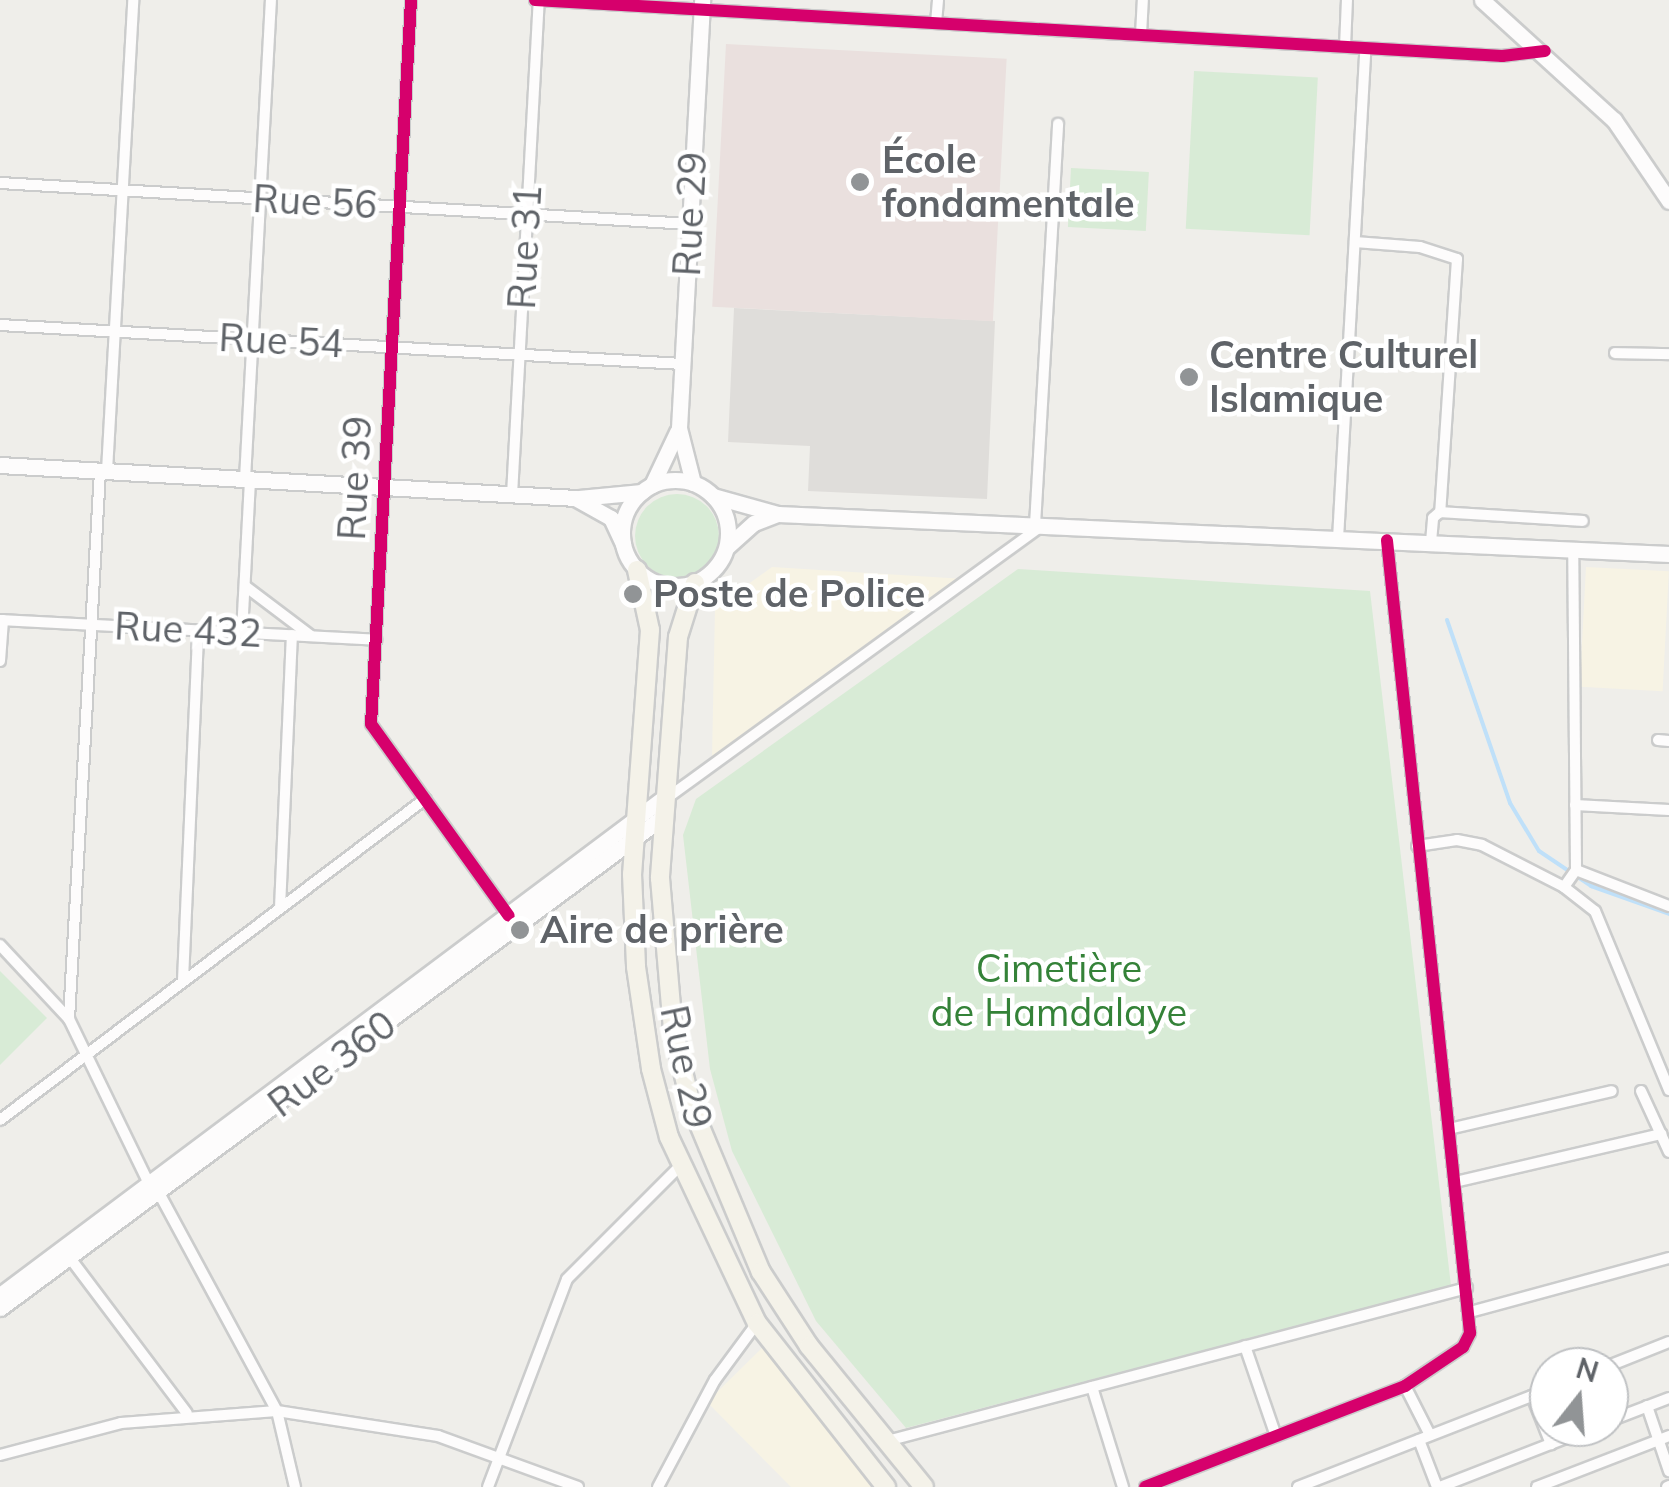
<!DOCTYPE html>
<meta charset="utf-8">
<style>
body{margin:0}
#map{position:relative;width:1669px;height:1487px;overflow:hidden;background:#efeeea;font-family:Mulish,sans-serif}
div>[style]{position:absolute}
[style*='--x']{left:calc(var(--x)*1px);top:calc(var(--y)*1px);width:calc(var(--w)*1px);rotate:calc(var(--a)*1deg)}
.commercial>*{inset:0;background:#f7f3e4;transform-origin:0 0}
.industrial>*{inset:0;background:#dfddda}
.medical>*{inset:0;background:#eae0de;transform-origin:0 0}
.green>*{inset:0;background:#d8ebd6;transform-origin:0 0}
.round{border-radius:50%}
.stream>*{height:4px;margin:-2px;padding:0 2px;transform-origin:2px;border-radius:2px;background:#bfe0f9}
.roads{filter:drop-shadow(2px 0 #cbcccc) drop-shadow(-2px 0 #cbcccc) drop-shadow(0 2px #cbcccc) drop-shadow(0 -2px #cbcccc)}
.minor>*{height:10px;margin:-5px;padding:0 5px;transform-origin:5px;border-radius:5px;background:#fdfcfc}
.secondary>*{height:15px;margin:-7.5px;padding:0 7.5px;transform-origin:7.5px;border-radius:7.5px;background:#fdfcfc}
.secondary>.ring{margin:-7.5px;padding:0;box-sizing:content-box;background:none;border:15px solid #fdfcfc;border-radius:50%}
.primary>*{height:18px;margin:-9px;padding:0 9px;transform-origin:9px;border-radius:9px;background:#f4f2e9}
.cycleway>*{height:12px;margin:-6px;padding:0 6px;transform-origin:6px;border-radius:6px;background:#d6006c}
.dots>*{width:28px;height:28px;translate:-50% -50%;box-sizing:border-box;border:5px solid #fff;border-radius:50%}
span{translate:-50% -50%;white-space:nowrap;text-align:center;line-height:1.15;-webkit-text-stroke:9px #fff;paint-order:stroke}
.poi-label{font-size:38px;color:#5f6368;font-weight:700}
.left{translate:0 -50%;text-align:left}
.street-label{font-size:38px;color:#5f6368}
.park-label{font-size:38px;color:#348238}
.north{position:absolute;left:1529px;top:1347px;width:100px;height:100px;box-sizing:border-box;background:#fff;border:2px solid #bfc1c3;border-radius:50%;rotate:17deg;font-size:28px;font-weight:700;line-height:40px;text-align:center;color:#5f6368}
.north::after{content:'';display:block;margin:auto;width:35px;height:45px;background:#919496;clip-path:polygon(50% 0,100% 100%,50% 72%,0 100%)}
</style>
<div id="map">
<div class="commercial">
<i style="clip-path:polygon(772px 567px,965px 579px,712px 757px,715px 608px)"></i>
<i style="left:1586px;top:567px;width:83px;height:120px;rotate:3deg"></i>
<i style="clip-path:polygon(764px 1346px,878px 1487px,791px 1487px,707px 1402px)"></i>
</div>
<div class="industrial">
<i style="clip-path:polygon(734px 308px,995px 321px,987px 499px,808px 491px,810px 446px,728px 442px)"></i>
</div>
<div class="medical">
<i style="left:726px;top:44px;width:281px;height:263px;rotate:3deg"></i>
</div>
<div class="green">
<i style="left:1194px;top:71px;width:124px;height:158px;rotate:3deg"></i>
<i style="left:1071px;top:168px;width:78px;height:59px;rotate:3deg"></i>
<i class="round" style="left:635px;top:494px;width:84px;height:84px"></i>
<i style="clip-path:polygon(1018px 569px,1370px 591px,1451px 1286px,906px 1428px,816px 1321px,732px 1151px,710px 1069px,683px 835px,696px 799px)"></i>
<i style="clip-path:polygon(0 971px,47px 1018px,0 1065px)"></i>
</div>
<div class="stream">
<i style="--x:1447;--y:620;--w:194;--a:71"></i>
<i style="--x:1510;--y:803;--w:56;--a:58.9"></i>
<i style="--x:1539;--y:851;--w:63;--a:33.9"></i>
<i style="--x:1591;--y:886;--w:83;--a:19.7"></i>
</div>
<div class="roads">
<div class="minor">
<i style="--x:411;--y:0;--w:725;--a:93.16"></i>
<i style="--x:371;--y:724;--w:236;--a:54.3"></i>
<i style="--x:535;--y:0;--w:969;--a:3.31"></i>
<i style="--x:1502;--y:56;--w:40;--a:-7.1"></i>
<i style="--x:936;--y:23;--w:23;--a:-85"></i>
<i style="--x:1141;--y:35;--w:35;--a:-87"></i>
<i style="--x:1345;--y:47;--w:47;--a:-87.6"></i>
<i style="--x:0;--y:183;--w:691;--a:3.4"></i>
<i style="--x:1355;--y:242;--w:65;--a:4.4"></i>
<i style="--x:1420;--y:247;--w:39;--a:18"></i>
<i style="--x:1457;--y:259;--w:254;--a:93.8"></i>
<i style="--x:0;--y:325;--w:683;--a:3.27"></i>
<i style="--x:1615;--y:353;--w:54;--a:1.1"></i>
<i style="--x:107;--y:471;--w:472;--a:-86.8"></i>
<i style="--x:245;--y:479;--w:480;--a:-86.9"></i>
<i style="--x:512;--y:495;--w:496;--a:-86.9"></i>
<i style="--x:1035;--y:525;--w:402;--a:-86.7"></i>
<i style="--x:1338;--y:539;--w:491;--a:-86.8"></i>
<i style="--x:1431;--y:542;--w:24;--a:-85"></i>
<i style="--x:1433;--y:518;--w:9;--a:-41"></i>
<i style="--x:1440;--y:512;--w:143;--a:3.6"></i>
<i style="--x:245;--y:586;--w:83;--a:37.1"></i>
<i style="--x:0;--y:620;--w:377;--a:3"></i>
<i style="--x:242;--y:633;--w:153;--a:-87"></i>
<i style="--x:0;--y:661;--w:41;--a:-85.8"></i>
<i style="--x:1658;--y:740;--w:11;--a:5"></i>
<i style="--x:667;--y:798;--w:462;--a:-36"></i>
<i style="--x:1575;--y:805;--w:94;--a:3"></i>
<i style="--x:1417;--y:846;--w:40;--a:-8.5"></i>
<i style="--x:1457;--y:840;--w:25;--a:11"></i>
<i style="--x:1482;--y:845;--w:92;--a:27.1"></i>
<i style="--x:1564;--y:887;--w:39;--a:38"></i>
<i style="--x:1595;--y:911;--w:194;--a:67.5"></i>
<i style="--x:1576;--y:870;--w:100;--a:21.2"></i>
<i style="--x:1564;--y:887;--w:21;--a:-55"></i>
<i style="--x:1576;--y:870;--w:321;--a:-90.5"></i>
<i style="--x:280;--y:908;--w:273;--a:-87.5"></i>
<i style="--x:0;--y:945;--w:101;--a:47"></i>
<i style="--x:69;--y:1019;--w:183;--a:64.1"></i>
<i style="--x:183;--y:980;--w:350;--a:-87.5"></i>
<i style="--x:69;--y:1019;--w:549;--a:-86.76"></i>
<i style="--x:1641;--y:1091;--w:67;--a:65.3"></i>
<i style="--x:0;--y:1120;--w:533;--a:-37.06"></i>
<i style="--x:1449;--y:1129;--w:167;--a:-13.1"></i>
<i style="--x:1455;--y:1182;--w:212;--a:-13.1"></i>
<i style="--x:159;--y:1193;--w:248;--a:61.6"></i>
<i style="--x:277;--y:1411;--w:78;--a:76.7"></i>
<i style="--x:70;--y:1258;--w:194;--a:53"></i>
<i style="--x:1470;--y:1312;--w:206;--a:-15.2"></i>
<i style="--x:1245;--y:1346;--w:95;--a:71"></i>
<i style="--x:1606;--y:1367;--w:68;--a:-21.6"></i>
<i style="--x:1405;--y:1386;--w:55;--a:63"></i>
<i style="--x:1092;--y:1387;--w:105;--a:72.8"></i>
<i style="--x:1532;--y:1396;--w:52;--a:68.4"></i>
<i style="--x:1647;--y:1406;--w:69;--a:71.3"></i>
<i style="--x:1609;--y:1421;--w:64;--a:-21"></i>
<i style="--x:1419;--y:1440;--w:50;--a:69"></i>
<i style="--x:887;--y:1441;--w:600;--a:-14.78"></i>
<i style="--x:0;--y:1455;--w:125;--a:-14.8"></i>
<i style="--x:121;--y:1423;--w:156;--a:-4.4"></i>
<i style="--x:277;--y:1411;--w:163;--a:8.8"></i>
<i style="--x:438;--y:1436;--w:149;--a:20"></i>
<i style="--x:488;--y:1487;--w:222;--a:-69.2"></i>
<i style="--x:567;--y:1279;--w:158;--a:-45"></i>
<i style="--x:658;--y:1487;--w:121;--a:-62"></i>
<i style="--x:715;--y:1380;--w:71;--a:-53.6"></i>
<i style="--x:1145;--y:1487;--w:279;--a:-21.2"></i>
<i style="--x:1405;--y:1386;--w:70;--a:-33.9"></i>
<i style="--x:1463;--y:1347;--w:16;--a:-63"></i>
<i style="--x:1470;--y:1333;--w:797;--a:-95.98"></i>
<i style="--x:1298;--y:1487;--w:269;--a:-21.3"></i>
<i style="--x:1440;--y:1487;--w:165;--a:-21.3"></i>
<i style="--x:1537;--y:1487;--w:142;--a:-21.1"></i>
<i style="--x:1667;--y:1487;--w:2;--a:-27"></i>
</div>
<div class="secondary">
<i style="--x:1482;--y:0;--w:178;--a:42.3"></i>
<i style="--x:1614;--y:120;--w:98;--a:55.8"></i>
<i style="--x:0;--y:465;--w:576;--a:3.28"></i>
<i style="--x:575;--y:498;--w:41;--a:29.1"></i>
<i style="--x:611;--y:518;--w:29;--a:65"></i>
<i class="ring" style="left:622px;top:480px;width:91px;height:91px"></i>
<i style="--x:693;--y:483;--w:57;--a:-104.3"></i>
<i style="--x:679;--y:428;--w:429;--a:-86.9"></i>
<i style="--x:652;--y:485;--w:59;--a:-64.7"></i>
<i style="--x:713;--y:496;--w:67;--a:15.5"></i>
<i style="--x:778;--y:514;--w:892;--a:2.57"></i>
<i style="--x:579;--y:498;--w:63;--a:-5.4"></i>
<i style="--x:727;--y:547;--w:36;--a:-42"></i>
<i style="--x:754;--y:523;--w:25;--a:-21"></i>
<i style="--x:0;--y:1295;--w:831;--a:-36.83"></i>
<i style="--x:0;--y:1308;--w:825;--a:-36.52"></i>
</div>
<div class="primary">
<i style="--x:637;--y:570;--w:61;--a:77.8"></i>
<i style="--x:650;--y:630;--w:245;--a:94.2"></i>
<i style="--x:632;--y:874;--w:93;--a:87.5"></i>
<i style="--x:636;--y:967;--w:103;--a:81.6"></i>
<i style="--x:651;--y:1069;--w:70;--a:75.2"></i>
<i style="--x:669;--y:1137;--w:206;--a:64.7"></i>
<i style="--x:757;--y:1323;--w:209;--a:51.8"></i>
<i style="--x:695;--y:583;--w:57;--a:107.5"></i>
<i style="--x:678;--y:637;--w:242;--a:94.3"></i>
<i style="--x:660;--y:878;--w:152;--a:85.1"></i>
<i style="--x:673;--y:1029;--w:78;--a:76.7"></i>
<i style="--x:691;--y:1105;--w:181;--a:67.3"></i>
<i style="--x:761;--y:1272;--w:88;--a:57"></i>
<i style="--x:809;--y:1346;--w:182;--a:50.8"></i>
</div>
</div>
<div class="cycleway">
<i style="--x:411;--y:0;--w:725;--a:93.16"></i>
<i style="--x:371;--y:724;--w:236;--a:54.3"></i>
<i style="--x:535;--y:0;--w:969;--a:3.31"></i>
<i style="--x:1502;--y:56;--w:43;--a:-6.6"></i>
<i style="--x:1145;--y:1487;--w:279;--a:-21.2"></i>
<i style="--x:1405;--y:1386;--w:70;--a:-33.9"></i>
<i style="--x:1463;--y:1347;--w:16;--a:-63"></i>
<i style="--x:1470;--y:1333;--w:797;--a:-95.98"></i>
</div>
<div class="dots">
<i style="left:860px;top:182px;background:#919496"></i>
<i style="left:1189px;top:377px;background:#919496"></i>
<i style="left:633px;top:594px;background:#919496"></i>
<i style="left:520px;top:930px;background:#919496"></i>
</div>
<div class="poi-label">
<span class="left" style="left:882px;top:182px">École<br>fondamentale</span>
<span class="left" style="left:1209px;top:377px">Centre Culturel<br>Islamique</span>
<span class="left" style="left:653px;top:594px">Poste de Police</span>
<span class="left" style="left:540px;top:930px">Aire de prière</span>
</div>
<div class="street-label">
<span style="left:315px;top:202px;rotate:3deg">Rue 56</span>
<span style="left:690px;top:214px;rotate:-87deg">Rue 29</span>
<span style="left:525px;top:247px;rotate:-87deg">Rue 31</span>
<span style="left:281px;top:341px;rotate:3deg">Rue 54</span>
<span style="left:355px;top:478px;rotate:-87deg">Rue 39</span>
<span style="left:188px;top:630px;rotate:3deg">Rue 432</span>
<span style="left:332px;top:1064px;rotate:-37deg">Rue 360</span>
<span style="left:686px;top:1067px;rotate:78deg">Rue 29</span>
</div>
<div class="park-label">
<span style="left:1059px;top:991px">Cimetière<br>de Hamdalaye</span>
</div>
<div class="north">N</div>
</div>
